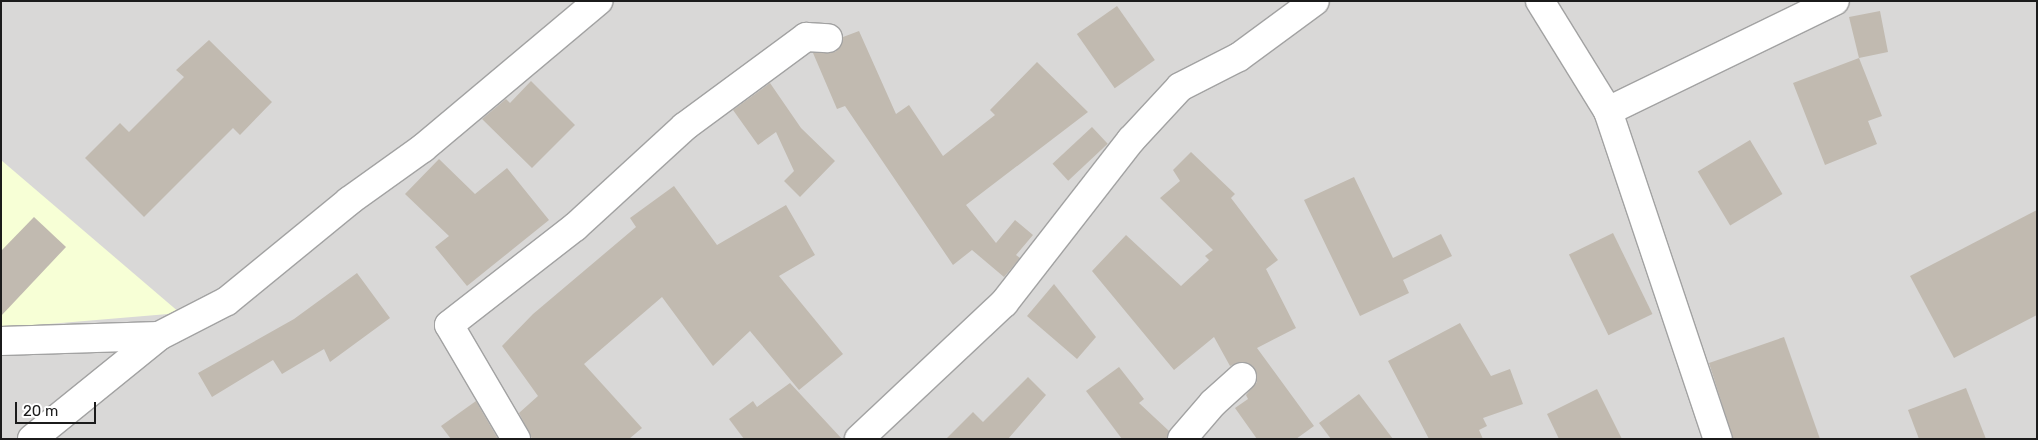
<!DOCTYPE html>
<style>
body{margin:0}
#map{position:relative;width:2038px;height:440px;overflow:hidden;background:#edebdf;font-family:Rubik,sans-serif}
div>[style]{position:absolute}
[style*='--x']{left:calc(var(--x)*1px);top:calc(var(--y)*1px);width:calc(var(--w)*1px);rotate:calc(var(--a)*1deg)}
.residential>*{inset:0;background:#d9d8d7;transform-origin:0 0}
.education>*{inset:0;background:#f7ffd6}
.building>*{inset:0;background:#c1bab0;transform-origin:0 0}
.roads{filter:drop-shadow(1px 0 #a2a2a2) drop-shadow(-1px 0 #a2a2a2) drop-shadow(0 1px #a2a2a2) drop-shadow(0 -1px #a2a2a2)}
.minor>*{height:28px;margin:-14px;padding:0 14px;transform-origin:14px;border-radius:14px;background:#fff}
span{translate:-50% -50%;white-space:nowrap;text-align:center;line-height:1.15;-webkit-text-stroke:4px #fff;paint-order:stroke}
.frame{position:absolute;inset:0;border:2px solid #1b1b1b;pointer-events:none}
.scale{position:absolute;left:15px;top:402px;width:81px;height:22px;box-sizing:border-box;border:2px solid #1b1b1b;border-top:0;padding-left:6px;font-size:15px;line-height:18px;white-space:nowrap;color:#1b1b1b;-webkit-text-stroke:4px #fff;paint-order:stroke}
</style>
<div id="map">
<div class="residential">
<i style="left:1px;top:1px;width:2036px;height:438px"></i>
</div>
<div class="education">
<i style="clip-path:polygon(1px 160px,180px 313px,1px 328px)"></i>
</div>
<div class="building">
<i style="left:1117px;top:6px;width:66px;height:49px;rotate:55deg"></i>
<i style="clip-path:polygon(1880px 11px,1888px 52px,1859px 58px,1882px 116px,1868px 121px,1877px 144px,1825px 165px,1793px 83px,1859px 58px,1849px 17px)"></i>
<i style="clip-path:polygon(859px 31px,896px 114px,909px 105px,943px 156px,995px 115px,990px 110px,1037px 62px,1088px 112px,966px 205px,996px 243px,1015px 220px,1033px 235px,1016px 255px,1020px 258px,1004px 277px,972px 250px,953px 265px,845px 106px,837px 109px,813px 53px,835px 52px,841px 46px,843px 37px)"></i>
<i style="clip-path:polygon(209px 40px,272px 102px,240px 135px,233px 128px,144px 217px,85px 158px,120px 123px,129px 132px,184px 77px,176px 70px)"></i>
<i style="clip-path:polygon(531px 81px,575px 125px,532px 168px,482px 119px,506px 99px,510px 103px)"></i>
<i style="clip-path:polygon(770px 83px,801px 128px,835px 161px,800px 197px,784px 181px,794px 171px,776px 132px,758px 145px,733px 110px)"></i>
<i style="left:1092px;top:127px;width:23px;height:54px;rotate:47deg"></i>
<i style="left:1750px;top:140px;width:63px;height:61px;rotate:59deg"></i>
<i style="clip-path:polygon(1191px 152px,1235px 194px,1231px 198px,1278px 260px,1266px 269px,1296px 328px,1257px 348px,1314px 426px,1296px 439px,1257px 439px,1235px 408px,1248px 399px,1246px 395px,1257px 382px,1253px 366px,1239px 362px,1230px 366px,1214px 337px,1174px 370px,1092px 271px,1126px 235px,1181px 286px,1209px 260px,1205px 256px,1213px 250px,1160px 198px,1180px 181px,1173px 170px)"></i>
<i style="clip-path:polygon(439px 159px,475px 194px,507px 168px,549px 220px,467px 286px,435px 247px,449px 236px,405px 194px)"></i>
<i style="clip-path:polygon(1354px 177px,1393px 258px,1441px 234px,1452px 256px,1403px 280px,1409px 293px,1360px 316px,1304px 200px)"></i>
<i style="clip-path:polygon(674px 186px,717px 245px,786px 205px,815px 255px,779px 276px,843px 354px,799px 390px,750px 331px,713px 366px,662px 297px,584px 364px,642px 428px,629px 439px,532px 439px,519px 413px,538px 396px,502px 346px,533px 314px,636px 227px,630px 218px)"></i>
<i style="clip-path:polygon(2037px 210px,2037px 315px,1954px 358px,1910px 276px)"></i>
<i style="clip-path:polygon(34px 217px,66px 247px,1px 316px,1px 251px)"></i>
<i style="left:1613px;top:233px;width:90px;height:49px;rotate:64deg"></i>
<i style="clip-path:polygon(357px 273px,390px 318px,330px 362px,324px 349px,282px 374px,273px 360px,212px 397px,198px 373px,294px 319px)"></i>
<i style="clip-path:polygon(1054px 284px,1096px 337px,1077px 359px,1027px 316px)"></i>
<i style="clip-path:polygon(1460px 323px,1491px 376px,1510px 369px,1523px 404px,1483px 418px,1487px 426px,1479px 430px,1483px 439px,1429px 439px,1388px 361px)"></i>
<i style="clip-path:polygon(1784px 337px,1820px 439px,1733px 439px,1709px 363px)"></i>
<i style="clip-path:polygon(1119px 367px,1144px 399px,1139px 403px,1169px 431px,1167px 439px,1122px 439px,1086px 391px)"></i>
<i style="clip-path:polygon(1028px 377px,1046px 395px,1008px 439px,946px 439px,973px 412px,983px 422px)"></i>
<i style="clip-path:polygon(790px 383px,842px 439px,744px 439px,729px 419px,753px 401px,757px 407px)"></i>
<i style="clip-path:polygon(1966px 388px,1986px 439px,1919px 439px,1908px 410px)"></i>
<i style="clip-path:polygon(1597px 389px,1622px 439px,1559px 439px,1547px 414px)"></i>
<i style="clip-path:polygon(1359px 394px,1393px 439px,1331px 439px,1319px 423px)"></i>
<i style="clip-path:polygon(476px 401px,498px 439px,451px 439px,441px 426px)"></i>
</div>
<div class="roads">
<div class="minor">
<i style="--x:1540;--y:1;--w:129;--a:58.3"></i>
<i style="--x:1608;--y:111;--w:346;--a:71.5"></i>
<i style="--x:1608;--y:111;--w:252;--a:-25.9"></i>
<i style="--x:1;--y:341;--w:158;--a:-1.8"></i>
<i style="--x:159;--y:336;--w:76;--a:-27.2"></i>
<i style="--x:227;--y:301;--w:158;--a:-39.3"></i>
<i style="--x:349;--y:201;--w:91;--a:-35.6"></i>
<i style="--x:423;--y:148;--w:229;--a:-40"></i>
<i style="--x:32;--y:439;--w:164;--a:-39"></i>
<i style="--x:516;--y:439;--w:132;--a:-120.4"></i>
<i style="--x:449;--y:325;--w:160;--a:-37.9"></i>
<i style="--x:575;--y:227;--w:148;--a:-42.5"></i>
<i style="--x:684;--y:127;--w:152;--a:-36.4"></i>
<i style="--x:806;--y:37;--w:22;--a:3"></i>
<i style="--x:859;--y:439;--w:199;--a:-43.2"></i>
<i style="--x:1004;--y:303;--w:207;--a:-52.1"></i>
<i style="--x:1131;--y:140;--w:72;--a:-47.2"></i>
<i style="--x:1180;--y:87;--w:66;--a:-27"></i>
<i style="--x:1239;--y:57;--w:94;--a:-36.4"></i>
<i style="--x:1182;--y:439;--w:48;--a:-49.3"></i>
<i style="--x:1213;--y:403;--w:39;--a:-42"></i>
</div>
</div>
<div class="frame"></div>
<div class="scale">20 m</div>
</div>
